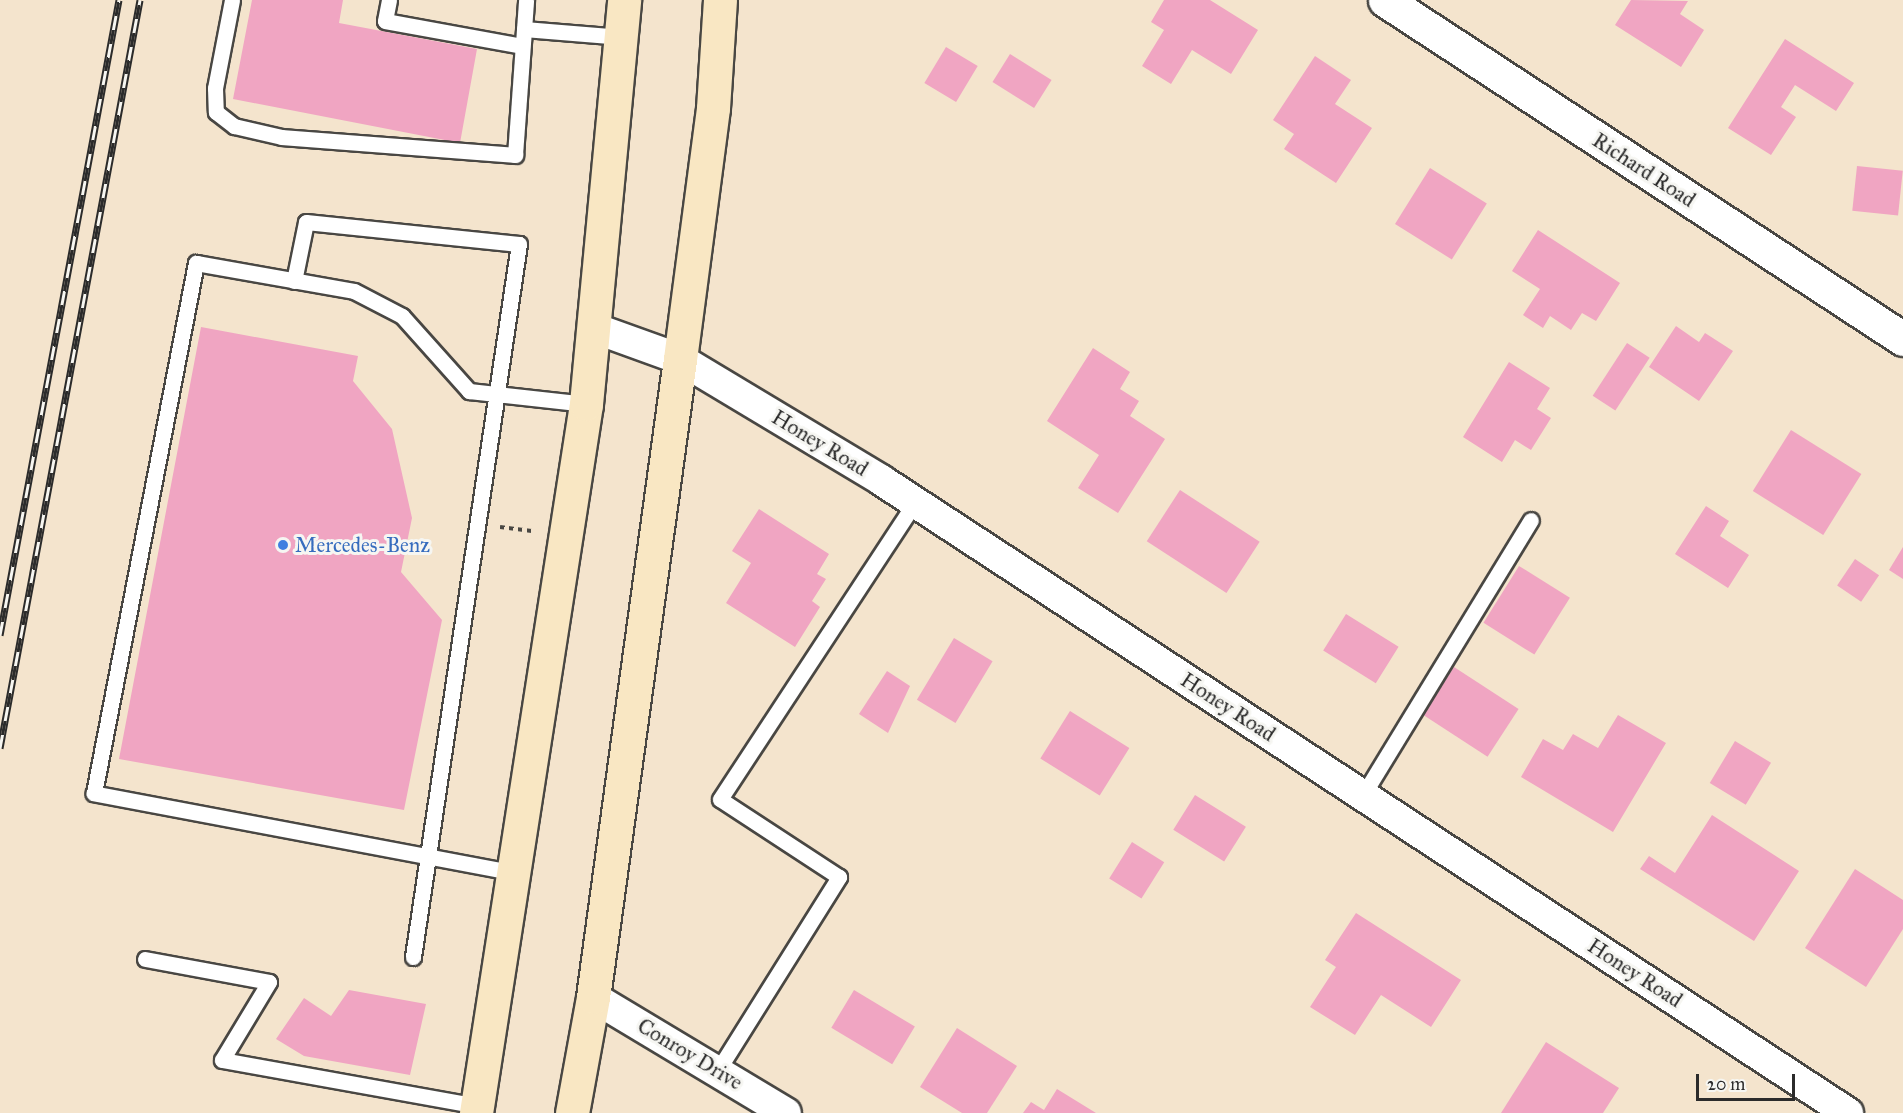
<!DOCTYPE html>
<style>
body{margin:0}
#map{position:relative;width:1903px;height:1113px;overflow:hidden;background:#f4e4cd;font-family:"IM FELL Great Primer",serif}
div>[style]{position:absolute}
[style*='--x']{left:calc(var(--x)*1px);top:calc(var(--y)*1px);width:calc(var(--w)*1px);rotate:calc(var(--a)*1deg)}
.building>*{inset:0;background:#f0a5c2;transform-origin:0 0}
.path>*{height:4px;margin-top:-2px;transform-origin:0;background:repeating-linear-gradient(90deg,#494743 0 4.5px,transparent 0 9px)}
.roads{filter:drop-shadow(2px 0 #494743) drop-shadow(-2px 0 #494743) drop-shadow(0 2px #494743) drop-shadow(0 -2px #494743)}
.service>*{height:15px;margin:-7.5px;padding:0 7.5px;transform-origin:7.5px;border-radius:7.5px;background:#fff}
.minor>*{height:30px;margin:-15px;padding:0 15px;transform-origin:15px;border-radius:15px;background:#fff}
.tertiary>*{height:33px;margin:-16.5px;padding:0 16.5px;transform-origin:16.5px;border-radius:16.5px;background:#fff}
.secondary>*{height:33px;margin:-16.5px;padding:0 16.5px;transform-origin:16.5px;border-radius:16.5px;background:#f9e7c3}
.rail>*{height:7px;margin-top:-3.5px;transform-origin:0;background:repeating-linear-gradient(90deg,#f6f6f2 0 14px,#2b2b2b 0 28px);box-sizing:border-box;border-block:2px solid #2b2b2b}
.dots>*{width:16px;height:16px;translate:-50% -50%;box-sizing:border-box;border:3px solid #f6f6f2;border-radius:50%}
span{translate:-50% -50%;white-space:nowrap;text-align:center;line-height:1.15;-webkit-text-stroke:6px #f6f6f2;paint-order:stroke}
.street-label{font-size:21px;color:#2b2b2b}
.shop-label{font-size:21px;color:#366cbe}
.left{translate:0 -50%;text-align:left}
.scale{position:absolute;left:1696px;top:1074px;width:99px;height:27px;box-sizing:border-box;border:3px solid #2b2b2b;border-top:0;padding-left:8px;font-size:18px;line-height:21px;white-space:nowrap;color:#2b2b2b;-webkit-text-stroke:4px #f6f6f2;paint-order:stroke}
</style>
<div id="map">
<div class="building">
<i style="clip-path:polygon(252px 0,343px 0,339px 23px,477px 49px,460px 143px,233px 99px)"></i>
<i style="clip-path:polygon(1164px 0,1210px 0,1258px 30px,1231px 74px,1192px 50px,1171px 84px,1142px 66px,1164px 30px,1151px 22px)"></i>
<i style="clip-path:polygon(1631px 0,1688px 1px,1680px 14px,1704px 30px,1681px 67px,1615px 25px)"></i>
<i style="clip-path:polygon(1785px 39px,1854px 83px,1836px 111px,1795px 85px,1781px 107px,1796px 117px,1771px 155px,1728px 128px)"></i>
<i style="left:946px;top:47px;width:37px;height:42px;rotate:31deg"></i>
<i style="left:1010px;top:54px;width:49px;height:33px;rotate:32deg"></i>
<i style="clip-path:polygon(1315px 56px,1351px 80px,1335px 104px,1372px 128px,1336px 183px,1284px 149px,1294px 134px,1273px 120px)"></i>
<i style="left:1857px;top:166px;width:46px;height:45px;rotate:6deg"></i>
<i style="left:1430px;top:168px;width:67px;height:66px;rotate:32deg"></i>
<i style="clip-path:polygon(1538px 230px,1620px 283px,1596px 321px,1582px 313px,1571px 330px,1550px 316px,1543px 328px,1523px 315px,1540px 289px,1512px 271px)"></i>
<i style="clip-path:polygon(1676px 326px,1699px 342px,1705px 333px,1733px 351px,1699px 401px,1649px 367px)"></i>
<i style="clip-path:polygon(201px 327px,358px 356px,353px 381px,392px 429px,412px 518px,401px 572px,442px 620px,404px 810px,119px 759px)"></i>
<i style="left:1627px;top:343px;width:27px;height:63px;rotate:33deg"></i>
<i style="clip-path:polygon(1093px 348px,1130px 372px,1120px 389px,1139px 401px,1130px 416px,1165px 439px,1118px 513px,1078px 488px,1099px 455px,1047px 421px)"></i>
<i style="clip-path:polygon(1509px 362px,1550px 388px,1537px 409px,1551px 418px,1531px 450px,1515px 440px,1502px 462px,1463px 437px)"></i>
<i style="left:1791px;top:430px;width:83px;height:72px;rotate:32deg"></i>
<i style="left:1180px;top:490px;width:95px;height:61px;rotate:33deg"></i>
<i style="clip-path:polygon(1706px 506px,1729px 521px,1720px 536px,1749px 555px,1728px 588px,1675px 554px)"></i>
<i style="clip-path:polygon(759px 509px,829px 554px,817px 574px,826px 579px,812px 601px,820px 607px,795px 647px,726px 603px,751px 563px,732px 551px)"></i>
<i style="clip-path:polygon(1903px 547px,1903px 579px,1889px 570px)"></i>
<i style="left:1855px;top:559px;width:29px;height:32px;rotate:34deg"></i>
<i style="left:1519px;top:566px;width:60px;height:67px;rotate:32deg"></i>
<i style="left:1346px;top:614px;width:62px;height:43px;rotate:32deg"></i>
<i style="left:954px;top:638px;width:45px;height:72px;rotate:31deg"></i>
<i style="left:1454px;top:667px;width:77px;height:57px;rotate:33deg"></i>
<i style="clip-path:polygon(887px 671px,910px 686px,888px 733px,859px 714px)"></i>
<i style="left:1070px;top:711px;width:70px;height:56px;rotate:32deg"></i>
<i style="clip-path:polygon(1618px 715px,1666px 743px,1613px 832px,1521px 777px,1543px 739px,1563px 750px,1573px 734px,1598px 748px)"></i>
<i style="left:1735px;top:741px;width:42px;height:49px;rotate:31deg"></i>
<i style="left:1195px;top:795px;width:60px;height:41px;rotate:32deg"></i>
<i style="clip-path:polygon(1712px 815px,1799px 871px,1754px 941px,1640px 869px,1649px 856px,1675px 873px)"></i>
<i style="left:1132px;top:842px;width:38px;height:43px;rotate:32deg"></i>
<i style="clip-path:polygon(1855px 869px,1903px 900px,1903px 929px,1866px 987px,1805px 948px)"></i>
<i style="clip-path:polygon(1356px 913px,1461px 980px,1431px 1027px,1381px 995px,1355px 1035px,1310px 1007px,1336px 967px,1325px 960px)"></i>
<i style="clip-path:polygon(349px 990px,426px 1004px,410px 1075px,304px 1056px,276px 1039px,304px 998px,331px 1016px)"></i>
<i style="left:854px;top:990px;width:71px;height:44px;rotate:31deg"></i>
<i style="clip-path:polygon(957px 1028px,1017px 1066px,987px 1113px,962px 1113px,920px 1087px)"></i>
<i style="clip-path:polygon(1546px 1042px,1619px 1088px,1603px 1113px,1501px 1113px)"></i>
<i style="clip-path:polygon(1057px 1089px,1096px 1113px,1023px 1113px,1031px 1102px,1044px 1110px)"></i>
</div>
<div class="path">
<i style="--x:500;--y:527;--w:34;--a:7"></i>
</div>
<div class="roads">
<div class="service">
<i style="--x:232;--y:0;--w:90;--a:100.9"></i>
<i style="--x:215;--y:88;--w:24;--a:88"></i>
<i style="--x:216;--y:112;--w:23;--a:38"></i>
<i style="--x:234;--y:126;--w:49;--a:12.9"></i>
<i style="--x:282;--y:137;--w:234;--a:4.4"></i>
<i style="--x:515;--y:155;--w:155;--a:-85.9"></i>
<i style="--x:389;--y:0;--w:21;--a:101"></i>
<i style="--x:385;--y:21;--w:139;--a:10.3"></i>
<i style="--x:524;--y:29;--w:98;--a:4.7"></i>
<i style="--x:294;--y:281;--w:60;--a:-78.5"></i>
<i style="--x:306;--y:222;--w:214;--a:5.9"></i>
<i style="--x:519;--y:244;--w:721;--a:98.46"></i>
<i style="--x:1363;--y:795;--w:322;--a:-58.6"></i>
<i style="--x:516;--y:873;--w:430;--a:-169.3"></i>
<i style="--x:94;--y:793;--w:540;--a:-79.11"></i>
<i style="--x:196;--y:263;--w:160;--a:10"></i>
<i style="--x:354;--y:291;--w:54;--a:27.5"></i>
<i style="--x:402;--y:316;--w:101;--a:48.2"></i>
<i style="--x:469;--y:391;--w:118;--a:6.3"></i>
<i style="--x:145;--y:959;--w:126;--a:10.5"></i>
<i style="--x:269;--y:982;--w:91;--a:121.1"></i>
<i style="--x:222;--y:1060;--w:259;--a:10.2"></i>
<i style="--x:718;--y:1070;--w:228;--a:-57.9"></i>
<i style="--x:839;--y:877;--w:142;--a:-146.8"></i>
<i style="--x:720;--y:799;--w:355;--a:-56.7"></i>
</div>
<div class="minor">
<i style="--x:594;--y:328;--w:91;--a:19.8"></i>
<i style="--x:680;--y:359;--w:235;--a:31"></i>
<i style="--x:881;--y:480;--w:1156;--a:33.21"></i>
<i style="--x:593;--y:997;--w:225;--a:31"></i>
</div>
<div class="tertiary">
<i style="--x:1385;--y:0;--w:619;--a:33.2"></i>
</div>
<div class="secondary">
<i style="--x:476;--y:1113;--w:717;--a:-81.18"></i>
<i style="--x:586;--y:404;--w:406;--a:-84.6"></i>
<i style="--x:572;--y:1113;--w:118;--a:-79.7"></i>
<i style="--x:593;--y:997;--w:644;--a:-82.23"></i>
<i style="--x:680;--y:359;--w:253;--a:-82.5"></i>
<i style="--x:713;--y:108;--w:108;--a:-86.3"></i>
</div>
</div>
<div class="rail">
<i style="--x:0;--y:635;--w:646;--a:-79.39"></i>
<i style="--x:0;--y:748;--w:761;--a:-79.4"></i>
</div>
<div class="dots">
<i style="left:283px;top:545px;background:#3f7fe0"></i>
</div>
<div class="street-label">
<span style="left:1644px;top:170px;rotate:33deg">Richard Road</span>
<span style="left:820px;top:443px;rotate:31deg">Honey Road</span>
<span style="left:1228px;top:707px;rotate:33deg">Honey Road</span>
<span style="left:1635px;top:973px;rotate:33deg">Honey Road</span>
<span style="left:690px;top:1054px;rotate:31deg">Conroy Drive</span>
</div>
<div class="shop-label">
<span class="left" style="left:295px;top:545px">Mercedes-Benz</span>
</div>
<div class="scale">20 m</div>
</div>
